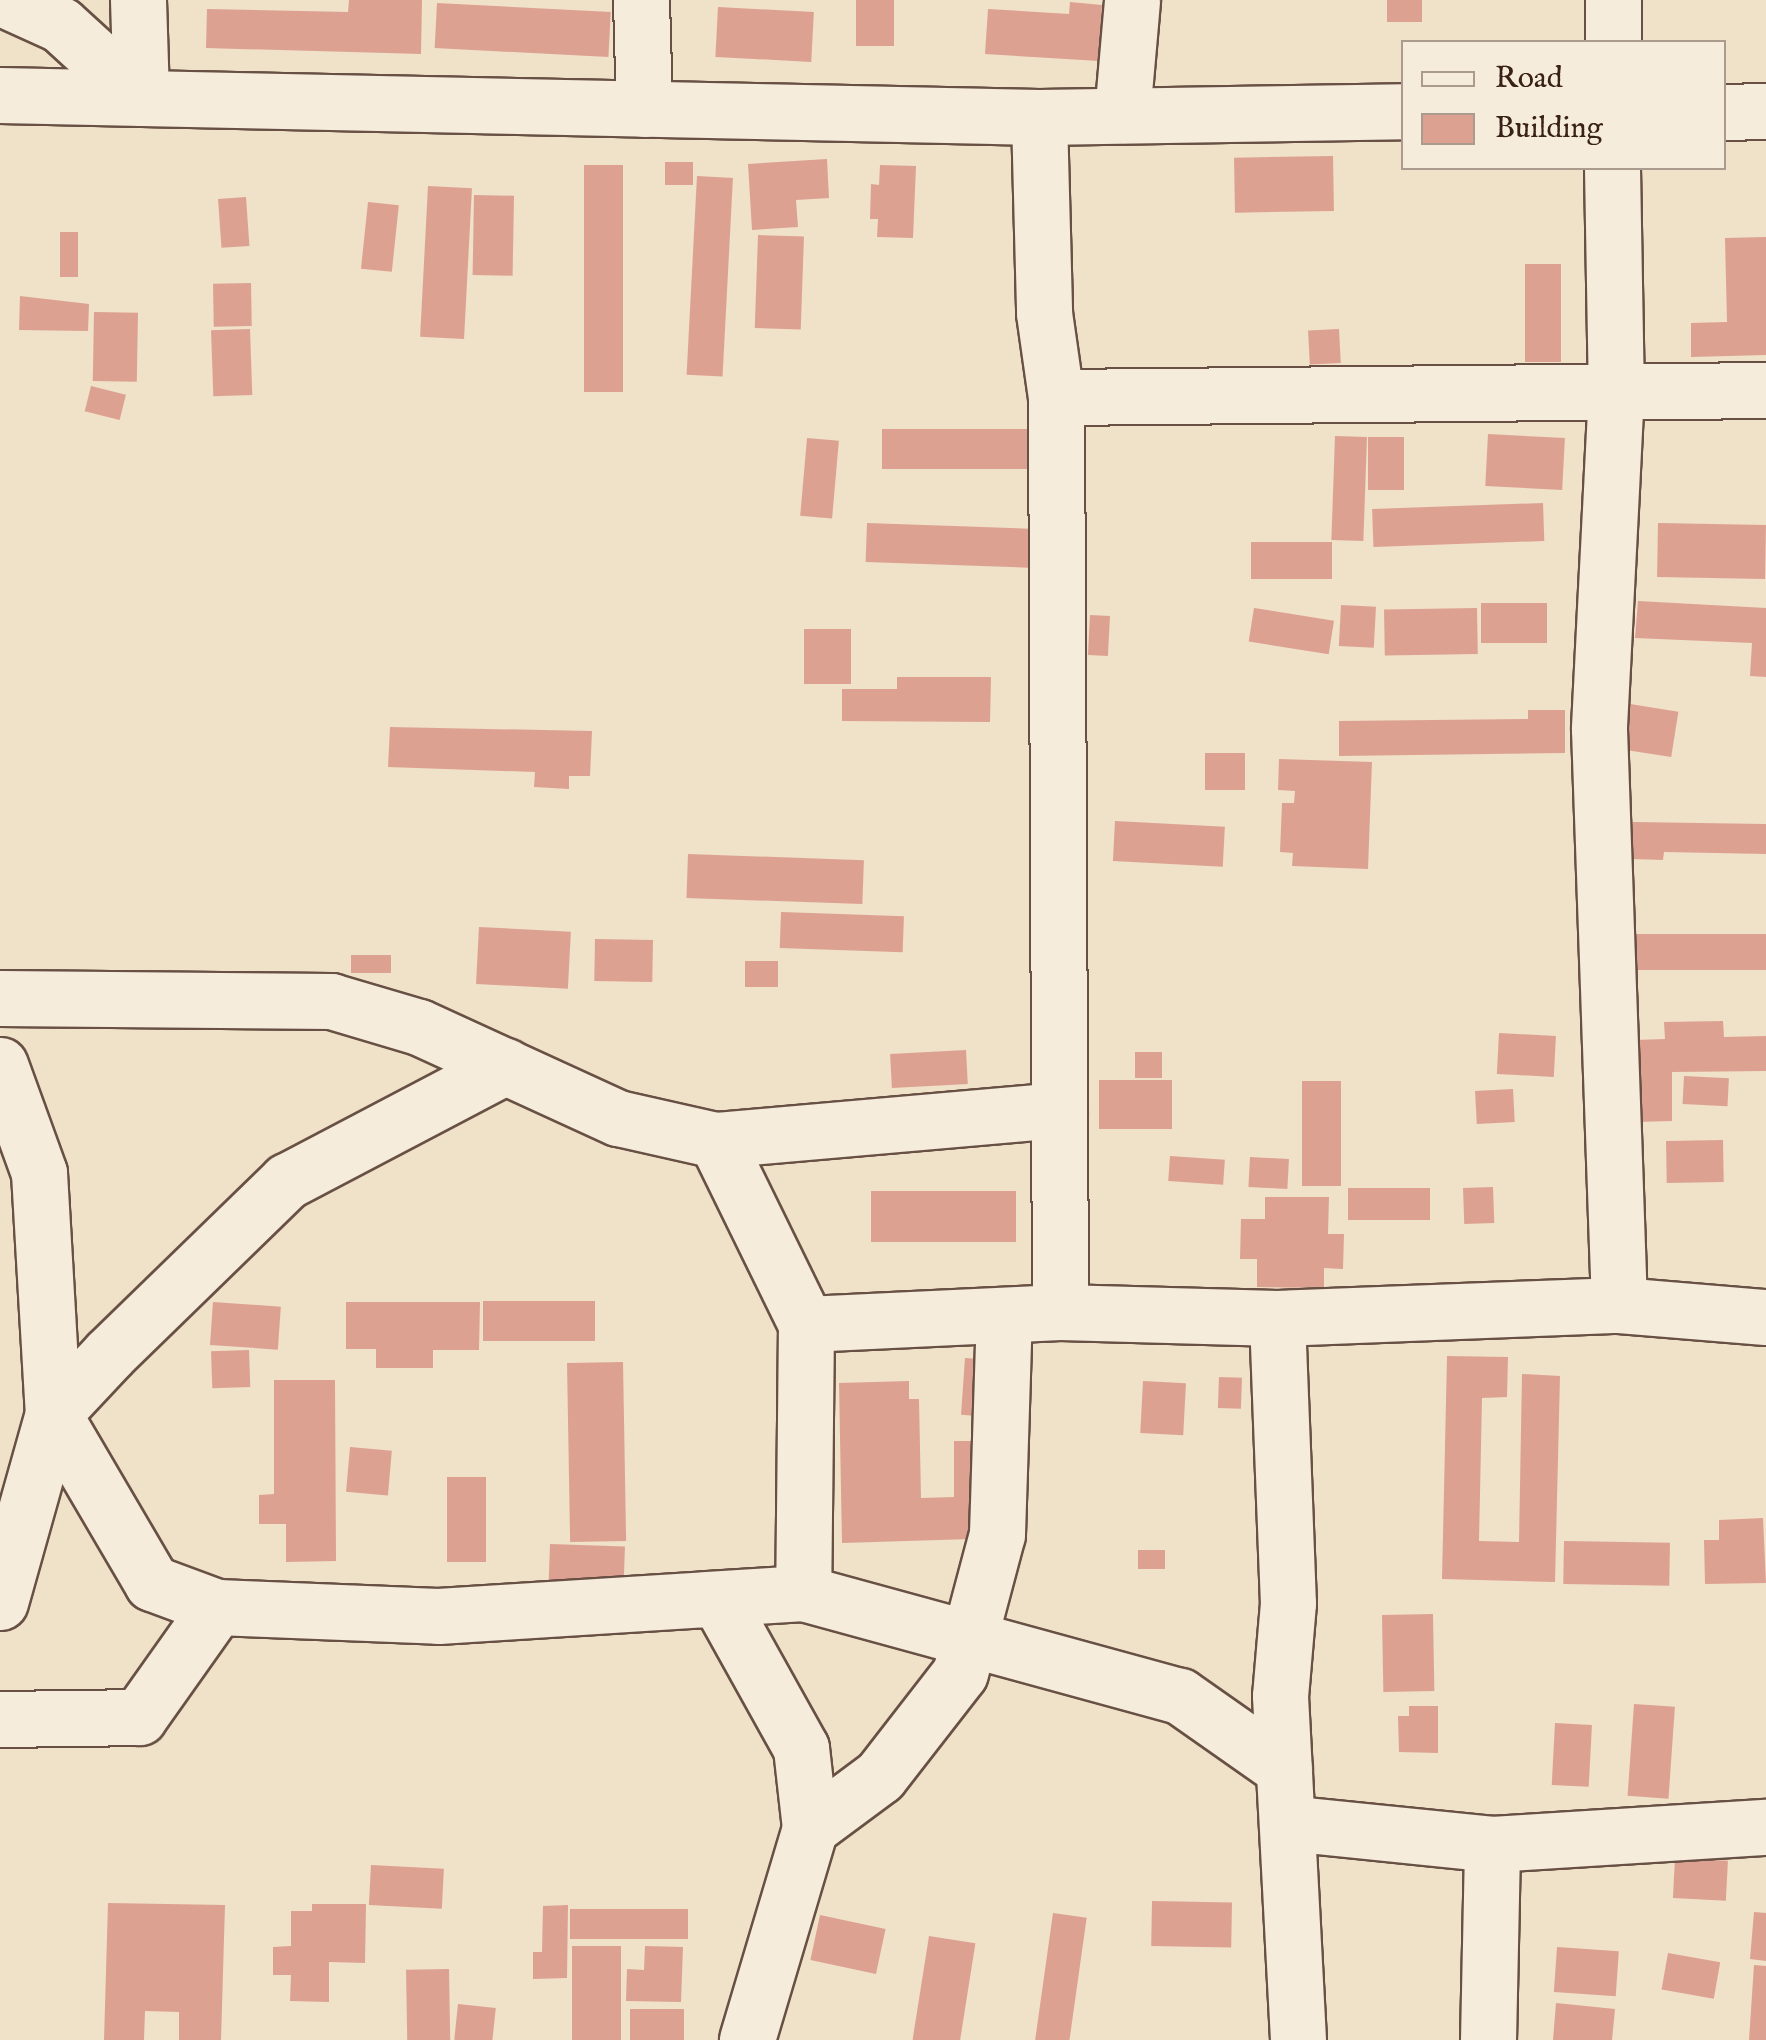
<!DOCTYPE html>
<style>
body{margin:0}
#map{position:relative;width:1766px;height:2040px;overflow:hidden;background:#f0e1c9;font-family:"IM FELL English",serif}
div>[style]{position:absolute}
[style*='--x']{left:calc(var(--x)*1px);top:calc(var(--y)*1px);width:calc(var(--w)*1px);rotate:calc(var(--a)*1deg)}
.building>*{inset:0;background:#dda191;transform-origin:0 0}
.roads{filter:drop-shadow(2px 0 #685144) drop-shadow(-2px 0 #685144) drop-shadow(0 2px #685144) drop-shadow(0 -2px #685144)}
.minor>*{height:55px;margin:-27.5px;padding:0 27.5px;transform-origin:27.5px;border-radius:27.5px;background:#f5ecdc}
span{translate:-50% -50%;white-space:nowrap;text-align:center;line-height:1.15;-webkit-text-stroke:8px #f5ecdc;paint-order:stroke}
.legend{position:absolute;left:1401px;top:40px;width:325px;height:130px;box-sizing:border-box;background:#f5ecdc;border:2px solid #aa9b8e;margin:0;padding:12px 18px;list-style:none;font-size:30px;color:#3a2118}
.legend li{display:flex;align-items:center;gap:20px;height:50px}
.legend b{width:50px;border:2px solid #aa9b8e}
</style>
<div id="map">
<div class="building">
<i style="clip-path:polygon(349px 0,422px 0,421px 54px,206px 48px,207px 9px,348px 12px)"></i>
<i style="left:856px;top:0;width:38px;height:46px"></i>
<i style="left:1387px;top:0;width:35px;height:22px"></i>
<i style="clip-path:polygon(1070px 2px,1102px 5px,1099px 61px,985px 54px,988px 9px,1069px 14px)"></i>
<i style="left:437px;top:3px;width:174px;height:45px;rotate:3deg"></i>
<i style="left:718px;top:7px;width:96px;height:50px;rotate:3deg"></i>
<i style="left:1333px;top:156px;width:55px;height:99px;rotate:89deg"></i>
<i style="clip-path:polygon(827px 159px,829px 198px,796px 200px,798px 227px,752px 230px,748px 164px)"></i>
<i style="left:665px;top:162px;width:28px;height:23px"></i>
<i style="left:584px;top:165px;width:39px;height:227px"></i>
<i style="clip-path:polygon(880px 165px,916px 166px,913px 238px,877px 237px,878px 219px,870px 219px,871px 184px,879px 185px)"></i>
<i style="left:697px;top:176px;width:36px;height:199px;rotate:3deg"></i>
<i style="left:428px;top:186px;width:44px;height:151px;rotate:3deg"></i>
<i style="left:474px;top:195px;width:40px;height:80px;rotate:1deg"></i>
<i style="left:246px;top:197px;width:49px;height:28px;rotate:86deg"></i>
<i style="left:368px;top:202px;width:31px;height:67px;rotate:6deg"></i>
<i style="left:60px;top:232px;width:18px;height:45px"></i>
<i style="left:758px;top:235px;width:46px;height:93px;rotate:2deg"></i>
<i style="clip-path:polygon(1766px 237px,1766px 355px,1691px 357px,1691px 323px,1727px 322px,1725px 238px)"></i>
<i style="left:1525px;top:264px;width:36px;height:98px"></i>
<i style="left:251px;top:283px;width:43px;height:38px;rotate:89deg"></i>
<i style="clip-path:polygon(20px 296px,89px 304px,88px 331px,19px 330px)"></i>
<i style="left:94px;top:312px;width:44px;height:69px;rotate:1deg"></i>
<i style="left:250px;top:329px;width:66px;height:39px;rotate:88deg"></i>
<i style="left:1339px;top:329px;width:34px;height:31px;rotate:87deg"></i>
<i style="left:91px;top:386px;width:36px;height:26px;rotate:14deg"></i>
<i style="left:882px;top:429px;width:145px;height:40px"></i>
<i style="left:1488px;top:434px;width:77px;height:52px;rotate:3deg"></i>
<i style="left:1335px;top:436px;width:32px;height:104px;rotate:2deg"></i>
<i style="left:1404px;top:437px;width:53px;height:36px;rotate:90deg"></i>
<i style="left:807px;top:438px;width:32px;height:78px;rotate:5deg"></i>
<i style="left:1543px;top:503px;width:38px;height:171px;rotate:88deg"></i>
<i style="left:867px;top:523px;width:163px;height:39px;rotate:2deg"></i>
<i style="left:1658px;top:523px;width:108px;height:54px;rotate:1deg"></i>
<i style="left:1251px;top:542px;width:81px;height:37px"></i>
<i style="clip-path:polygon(1638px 601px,1766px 608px,1766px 677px,1750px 676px,1752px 643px,1635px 638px)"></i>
<i style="left:1547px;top:603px;width:40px;height:66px;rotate:90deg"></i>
<i style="left:1341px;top:605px;width:35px;height:41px;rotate:3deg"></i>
<i style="left:1254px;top:608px;width:81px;height:34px;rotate:9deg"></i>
<i style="left:1477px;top:608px;width:46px;height:93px;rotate:89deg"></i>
<i style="left:1090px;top:615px;width:20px;height:40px;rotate:3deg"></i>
<i style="left:804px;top:629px;width:47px;height:55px"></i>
<i style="clip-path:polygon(897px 677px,991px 677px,990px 722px,842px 721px,842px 689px,897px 689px)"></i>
<i style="left:1630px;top:704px;width:49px;height:46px;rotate:9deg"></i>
<i style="clip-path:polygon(1528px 710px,1565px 710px,1565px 753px,1339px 756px,1339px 721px,1528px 719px)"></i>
<i style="clip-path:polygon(390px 727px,592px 731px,590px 776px,569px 776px,569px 789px,534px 787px,535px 772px,388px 767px)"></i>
<i style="left:1245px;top:753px;width:37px;height:40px;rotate:90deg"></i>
<i style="clip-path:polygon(1279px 759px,1372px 762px,1368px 869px,1292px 866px,1293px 853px,1280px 852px,1282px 803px,1294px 803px,1295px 791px,1278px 790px)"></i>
<i style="left:1115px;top:821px;width:110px;height:40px;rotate:3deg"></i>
<i style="clip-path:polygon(1633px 822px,1766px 824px,1766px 854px,1664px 852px,1663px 860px,1632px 859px)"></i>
<i style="left:688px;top:854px;width:176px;height:44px;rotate:2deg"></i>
<i style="left:781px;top:912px;width:123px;height:36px;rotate:2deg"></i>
<i style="left:479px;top:927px;width:92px;height:57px;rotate:3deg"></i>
<i style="left:1617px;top:934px;width:149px;height:36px"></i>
<i style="left:595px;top:939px;width:58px;height:42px;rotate:1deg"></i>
<i style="left:391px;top:955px;width:18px;height:40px;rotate:90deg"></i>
<i style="left:745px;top:961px;width:33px;height:26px"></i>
<i style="clip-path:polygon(1723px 1021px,1724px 1037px,1766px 1036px,1766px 1071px,1672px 1072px,1672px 1121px,1635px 1122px,1635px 1040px,1665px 1039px,1664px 1022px)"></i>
<i style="left:1499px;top:1033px;width:57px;height:41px;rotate:3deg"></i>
<i style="left:966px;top:1050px;width:34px;height:76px;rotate:87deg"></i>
<i style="left:1135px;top:1052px;width:27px;height:26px"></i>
<i style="left:1684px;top:1076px;width:45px;height:28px;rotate:3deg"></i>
<i style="left:1099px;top:1080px;width:73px;height:49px"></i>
<i style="left:1302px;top:1081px;width:39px;height:105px"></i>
<i style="left:1513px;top:1089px;width:33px;height:38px;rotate:87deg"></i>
<i style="left:1723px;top:1140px;width:42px;height:57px;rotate:89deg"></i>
<i style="left:1170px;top:1156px;width:55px;height:25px;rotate:4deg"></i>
<i style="left:1250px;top:1157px;width:39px;height:30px;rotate:3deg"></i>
<i style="left:1493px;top:1187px;width:36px;height:30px;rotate:88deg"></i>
<i style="left:1348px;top:1188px;width:82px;height:32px"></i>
<i style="left:1016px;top:1191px;width:51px;height:145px;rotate:90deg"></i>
<i style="clip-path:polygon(1265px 1197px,1329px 1197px,1328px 1234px,1344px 1234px,1343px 1269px,1324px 1268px,1324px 1288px,1257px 1287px,1257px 1259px,1240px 1259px,1241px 1219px,1265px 1219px)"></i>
<i style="left:483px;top:1301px;width:112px;height:40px"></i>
<i style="left:213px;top:1302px;width:68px;height:43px;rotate:4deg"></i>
<i style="clip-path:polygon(346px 1302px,480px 1302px,479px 1350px,433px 1350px,433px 1368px,376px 1368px,376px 1349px,346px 1349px)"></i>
<i style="left:249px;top:1350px;width:37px;height:38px;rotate:88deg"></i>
<i style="clip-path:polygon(1447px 1356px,1508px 1357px,1507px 1397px,1482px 1398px,1479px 1541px,1519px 1542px,1522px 1374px,1560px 1376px,1555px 1582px,1442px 1579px)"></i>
<i style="left:965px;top:1358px;width:26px;height:57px;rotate:4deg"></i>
<i style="left:623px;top:1362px;width:179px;height:56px;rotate:89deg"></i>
<i style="left:1219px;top:1377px;width:23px;height:31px;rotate:2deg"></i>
<i style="clip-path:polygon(274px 1380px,335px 1380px,336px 1561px,286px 1562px,286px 1524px,259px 1524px,259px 1495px,274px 1494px)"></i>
<i style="clip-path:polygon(909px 1381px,909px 1399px,919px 1399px,921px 1498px,954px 1497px,954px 1441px,990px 1441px,990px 1495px,970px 1496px,971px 1539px,842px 1543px,839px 1383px)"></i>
<i style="left:1143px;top:1381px;width:43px;height:52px;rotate:3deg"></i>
<i style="left:350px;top:1447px;width:42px;height:45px;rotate:5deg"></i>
<i style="left:447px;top:1477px;width:39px;height:85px"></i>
<i style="clip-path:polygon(1763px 1518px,1766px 1583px,1705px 1584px,1704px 1540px,1719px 1540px,1719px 1520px)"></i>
<i style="left:1564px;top:1541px;width:106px;height:43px;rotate:1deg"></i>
<i style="left:550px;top:1544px;width:75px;height:39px;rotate:2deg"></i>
<i style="left:1138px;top:1550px;width:27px;height:19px"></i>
<i style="left:1433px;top:1614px;width:77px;height:51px;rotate:89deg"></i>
<i style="left:1634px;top:1704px;width:41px;height:92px;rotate:4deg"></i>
<i style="clip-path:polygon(1409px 1706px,1438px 1706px,1438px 1753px,1399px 1752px,1398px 1716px,1409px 1716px)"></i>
<i style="left:1555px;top:1723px;width:37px;height:62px;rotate:3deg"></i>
<i style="left:1675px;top:1858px;width:53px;height:40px;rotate:3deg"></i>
<i style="left:371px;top:1865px;width:73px;height:40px;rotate:3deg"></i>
<i style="left:1152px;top:1901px;width:80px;height:45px;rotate:1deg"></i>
<i style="clip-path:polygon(108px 1903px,225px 1905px,221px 2040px,179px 2040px,179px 2012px,145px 2011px,144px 2040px,104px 2040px)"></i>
<i style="clip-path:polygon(312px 1904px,366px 1904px,365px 1963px,329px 1962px,329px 2002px,290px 2001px,291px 1975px,273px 1975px,273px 1947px,291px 1946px,291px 1911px,312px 1911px)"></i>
<i style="clip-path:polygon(568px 1905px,567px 1978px,533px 1979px,533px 1952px,542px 1952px,543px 1906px)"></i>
<i style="left:688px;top:1909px;width:30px;height:118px;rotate:90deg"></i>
<i style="clip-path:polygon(1754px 1912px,1766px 1913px,1766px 1961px,1750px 1959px)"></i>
<i style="left:1053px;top:1913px;width:34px;height:129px;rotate:8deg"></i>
<i style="left:820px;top:1915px;width:67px;height:46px;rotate:12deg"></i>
<i style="left:929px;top:1936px;width:47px;height:105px;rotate:9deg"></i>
<i style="left:572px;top:1946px;width:49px;height:94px"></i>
<i style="clip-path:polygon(645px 1946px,683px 1947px,681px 2002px,626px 2001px,627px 1969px,644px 1970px)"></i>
<i style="left:1557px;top:1947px;width:62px;height:45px;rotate:4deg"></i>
<i style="left:1668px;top:1953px;width:53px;height:37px;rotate:10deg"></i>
<i style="clip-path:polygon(1754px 1965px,1766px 1966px,1766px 2040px,1749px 2040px)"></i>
<i style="left:449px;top:1969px;width:71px;height:43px;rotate:89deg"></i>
<i style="clip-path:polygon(1556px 2003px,1615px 2009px,1612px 2040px,1553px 2040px)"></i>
<i style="left:458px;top:2004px;width:38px;height:36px;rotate:6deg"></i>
<i style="left:630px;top:2009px;width:54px;height:31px"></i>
</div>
<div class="roads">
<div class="minor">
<i style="--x:6;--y:0;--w:60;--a:24.4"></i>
<i style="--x:61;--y:25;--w:108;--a:42.4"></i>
<i style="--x:138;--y:0;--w:98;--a:88.2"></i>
<i style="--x:641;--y:0;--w:109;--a:88.4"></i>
<i style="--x:1613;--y:42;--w:42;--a:-90"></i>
<i style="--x:0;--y:95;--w:1039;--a:1.21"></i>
<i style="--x:1039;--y:117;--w:365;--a:-0.9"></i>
<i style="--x:1724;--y:112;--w:42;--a:-1.4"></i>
<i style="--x:1122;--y:115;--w:115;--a:-85"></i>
<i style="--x:1039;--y:117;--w:196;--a:88.5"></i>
<i style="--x:1044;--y:313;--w:85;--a:81.9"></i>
<i style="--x:1056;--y:397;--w:915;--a:89.75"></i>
<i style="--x:1612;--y:168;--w:223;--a:89"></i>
<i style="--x:1616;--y:391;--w:338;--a:92.9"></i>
<i style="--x:1599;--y:729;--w:576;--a:88.01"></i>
<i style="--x:1056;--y:397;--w:710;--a:-0.56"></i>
<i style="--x:0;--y:998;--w:331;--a:0.5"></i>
<i style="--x:331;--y:1001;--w:92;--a:16.5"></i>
<i style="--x:419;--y:1027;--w:219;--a:24.6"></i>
<i style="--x:618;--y:1118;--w:100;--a:12.7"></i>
<i style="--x:716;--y:1140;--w:205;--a:63.9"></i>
<i style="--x:806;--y:1324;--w:269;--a:90.6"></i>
<i style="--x:0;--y:1065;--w:115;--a:70.1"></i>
<i style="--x:39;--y:1173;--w:241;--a:86.7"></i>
<i style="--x:53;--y:1414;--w:196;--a:59.6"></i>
<i style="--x:152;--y:1583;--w:69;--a:20.3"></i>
<i style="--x:217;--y:1607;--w:221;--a:2.3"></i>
<i style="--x:438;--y:1616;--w:366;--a:-3.6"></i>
<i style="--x:803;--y:1593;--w:391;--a:15.3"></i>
<i style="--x:1180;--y:1696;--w:127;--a:35.1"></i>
<i style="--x:716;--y:1140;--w:344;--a:-5"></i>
<i style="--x:1277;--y:1318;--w:285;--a:87.8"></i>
<i style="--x:1288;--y:1603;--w:93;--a:94.9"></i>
<i style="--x:1280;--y:1696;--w:344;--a:87"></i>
<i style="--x:806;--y:1324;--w:254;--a:-2.7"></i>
<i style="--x:1060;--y:1312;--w:217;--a:1.6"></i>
<i style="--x:1277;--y:1318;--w:342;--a:-2.2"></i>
<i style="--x:1619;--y:1305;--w:147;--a:4.7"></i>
<i style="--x:718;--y:1599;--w:171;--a:60.9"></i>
<i style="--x:801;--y:1748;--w:81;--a:83.6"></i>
<i style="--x:810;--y:1828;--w:221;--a:106.6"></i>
<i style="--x:0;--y:1602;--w:195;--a:-74.3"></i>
<i style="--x:53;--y:1414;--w:83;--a:-46.9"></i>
<i style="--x:110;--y:1353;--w:247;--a:-44.2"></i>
<i style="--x:287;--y:1181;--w:247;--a:-27.7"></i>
<i style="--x:0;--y:1719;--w:139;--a:-0.8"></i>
<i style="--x:139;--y:1717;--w:135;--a:-54.7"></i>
<i style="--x:1287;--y:1823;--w:206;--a:5.8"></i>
<i style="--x:1492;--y:1844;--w:275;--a:-3.6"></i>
<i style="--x:810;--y:1828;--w:87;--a:-36.6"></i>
<i style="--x:880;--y:1776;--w:130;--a:-52.2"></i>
<i style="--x:960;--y:1673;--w:144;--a:-75.1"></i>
<i style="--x:997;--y:1534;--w:219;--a:-88.2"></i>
<i style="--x:1488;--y:2040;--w:196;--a:-88.8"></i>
</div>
</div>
<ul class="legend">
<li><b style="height:12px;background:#f5ecdc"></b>Road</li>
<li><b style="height:28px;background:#dda191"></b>Building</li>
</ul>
</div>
